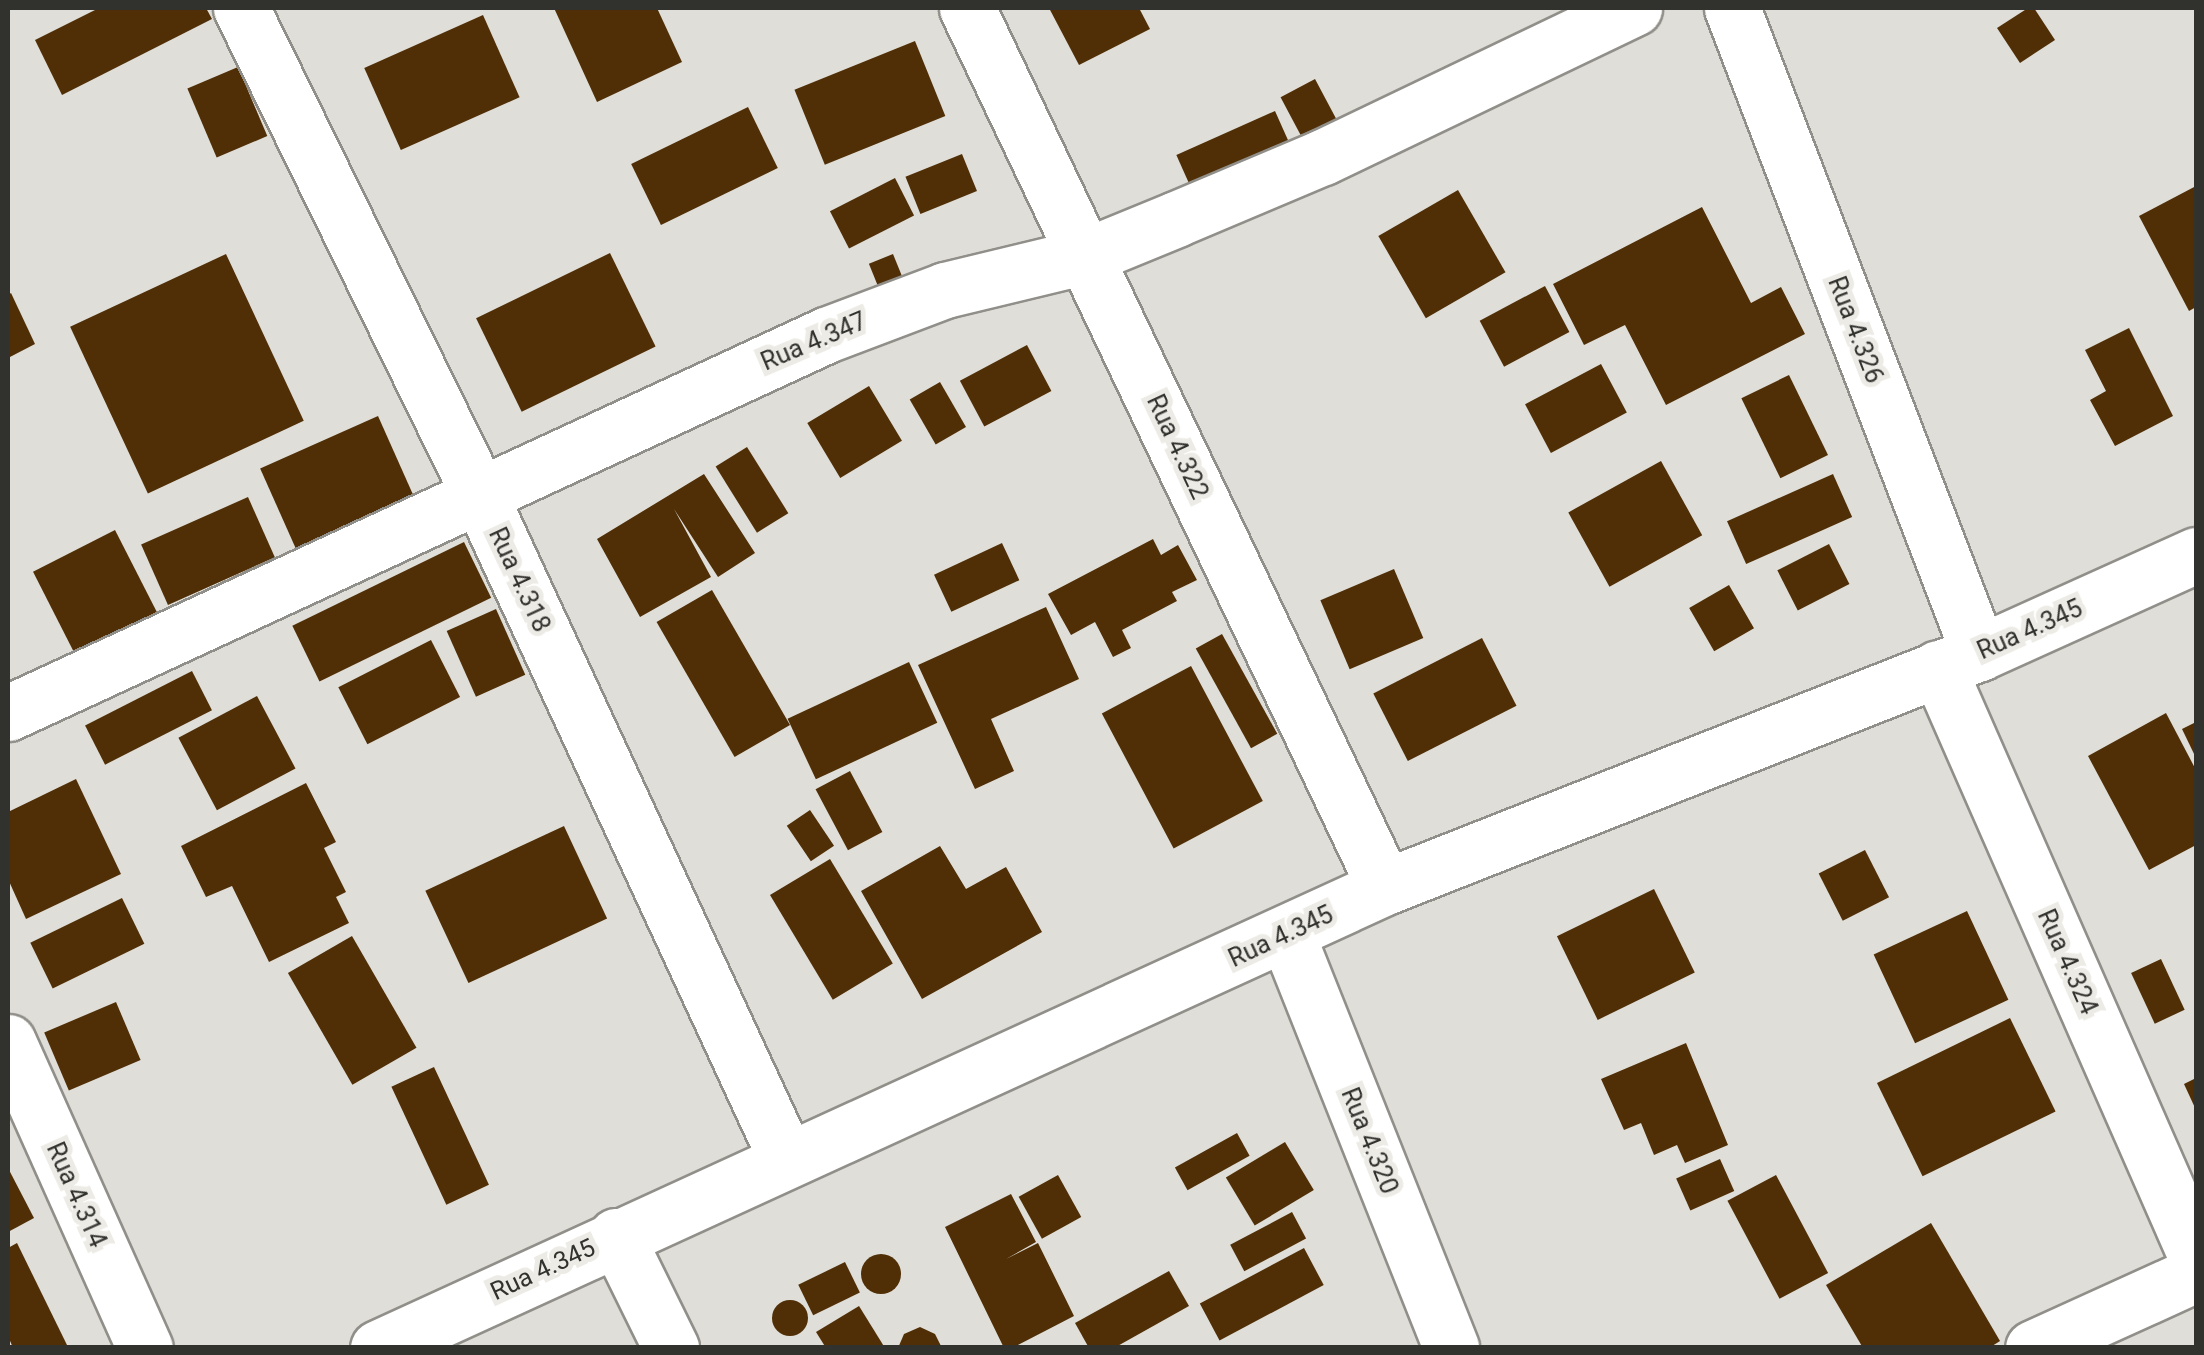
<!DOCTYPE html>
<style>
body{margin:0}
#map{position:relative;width:2204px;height:1355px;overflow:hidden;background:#e0ded8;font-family:Roboto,sans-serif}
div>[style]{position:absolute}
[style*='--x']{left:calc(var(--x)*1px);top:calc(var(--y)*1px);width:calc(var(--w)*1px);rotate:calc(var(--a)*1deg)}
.building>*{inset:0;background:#502f07;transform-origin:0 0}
.round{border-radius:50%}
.roads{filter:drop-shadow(2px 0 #918f89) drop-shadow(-2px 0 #918f89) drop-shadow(0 2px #918f89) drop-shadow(0 -2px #918f89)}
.minor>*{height:55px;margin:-27.5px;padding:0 27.5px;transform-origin:27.5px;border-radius:27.5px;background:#fff}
span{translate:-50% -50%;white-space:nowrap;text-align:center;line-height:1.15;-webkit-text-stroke:10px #edebe5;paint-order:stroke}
.street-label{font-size:25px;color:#31312e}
.frame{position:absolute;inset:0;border:10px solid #31312e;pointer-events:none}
</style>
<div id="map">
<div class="building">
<i style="clip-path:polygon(99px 8px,206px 8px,212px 19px,62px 95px,35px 40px)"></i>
<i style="clip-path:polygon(554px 8px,657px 8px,682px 62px,597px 102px)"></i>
<i style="clip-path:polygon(1049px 8px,1139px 8px,1150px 29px,1079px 65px)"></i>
<i style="clip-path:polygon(2028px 8px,2034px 8px,2055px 40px,2020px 63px,1997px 28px)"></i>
<i style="left:483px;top:15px;width:90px;height:130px;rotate:66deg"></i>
<i style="left:915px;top:41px;width:81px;height:130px;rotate:68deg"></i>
<i style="left:238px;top:67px;width:75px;height:55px;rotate:67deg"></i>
<i style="left:1315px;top:79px;width:60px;height:39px;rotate:62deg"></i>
<i style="left:748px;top:107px;width:68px;height:130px;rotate:64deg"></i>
<i style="left:1275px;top:111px;width:48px;height:108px;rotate:66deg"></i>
<i style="left:962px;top:154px;width:40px;height:61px;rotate:68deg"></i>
<i style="left:895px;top:178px;width:42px;height:73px;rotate:63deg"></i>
<i style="clip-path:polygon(2196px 186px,2196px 307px,2189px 311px,2139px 216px)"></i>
<i style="left:1458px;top:190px;width:95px;height:92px;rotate:60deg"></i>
<i style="clip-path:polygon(1702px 207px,1751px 303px,1781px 287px,1805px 334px,1666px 405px,1625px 325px,1584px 345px,1553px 284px)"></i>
<i style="left:610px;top:253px;width:104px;height:149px;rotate:64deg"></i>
<i style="left:226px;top:254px;width:184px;height:172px;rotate:65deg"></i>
<i style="left:893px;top:254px;width:37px;height:26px;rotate:68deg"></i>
<i style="left:1545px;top:286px;width:52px;height:74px;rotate:62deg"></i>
<i style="clip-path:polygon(11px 293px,35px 344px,8px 358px,8px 295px)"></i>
<i style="clip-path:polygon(2129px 328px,2173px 416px,2115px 446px,2090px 400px,2106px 391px,2085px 350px)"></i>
<i style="left:1027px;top:345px;width:52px;height:76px;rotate:62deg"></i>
<i style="left:1601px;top:364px;width:55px;height:86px;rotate:62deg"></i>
<i style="left:1789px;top:375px;width:89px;height:53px;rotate:64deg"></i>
<i style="left:940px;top:382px;width:52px;height:35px;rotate:60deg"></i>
<i style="left:869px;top:386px;width:64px;height:72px;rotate:59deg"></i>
<i style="left:378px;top:416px;width:92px;height:129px;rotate:66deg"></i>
<i style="left:747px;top:447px;width:78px;height:37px;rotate:58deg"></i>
<i style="left:1661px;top:461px;width:85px;height:106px;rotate:61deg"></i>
<i style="clip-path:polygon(704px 474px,755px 553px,718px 577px,674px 509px,711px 577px,640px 617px,597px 539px)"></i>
<i style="left:1833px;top:474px;width:47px;height:116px;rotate:66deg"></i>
<i style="left:248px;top:497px;width:66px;height:117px;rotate:66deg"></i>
<i style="left:115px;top:530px;width:93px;height:92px;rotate:63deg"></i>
<i style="clip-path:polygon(1153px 539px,1161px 555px,1178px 545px,1197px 580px,1172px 592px,1177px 601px,1122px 630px,1131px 648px,1113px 657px,1095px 622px,1071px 635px,1048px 594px)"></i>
<i style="left:464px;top:542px;width:62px;height:191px;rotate:64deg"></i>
<i style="left:1002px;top:543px;width:41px;height:75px;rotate:65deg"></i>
<i style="left:1829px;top:544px;width:45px;height:58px;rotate:63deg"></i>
<i style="left:1394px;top:569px;width:75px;height:80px;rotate:67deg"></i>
<i style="left:1729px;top:585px;width:50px;height:46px;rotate:60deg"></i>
<i style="left:712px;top:590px;width:156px;height:64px;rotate:60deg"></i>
<i style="clip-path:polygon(1046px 607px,1079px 679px,991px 719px,1014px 771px,975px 789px,918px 665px)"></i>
<i style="left:496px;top:609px;width:72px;height:54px;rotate:66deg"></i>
<i style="left:1222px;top:634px;width:114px;height:30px;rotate:61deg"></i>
<i style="left:1482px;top:638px;width:76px;height:122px;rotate:63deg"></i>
<i style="left:431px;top:640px;width:64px;height:104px;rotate:63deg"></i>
<i style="left:909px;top:662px;width:67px;height:134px;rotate:65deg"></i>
<i style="left:1191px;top:666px;width:153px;height:101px;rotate:62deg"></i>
<i style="left:192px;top:671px;width:44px;height:120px;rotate:63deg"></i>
<i style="left:257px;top:696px;width:82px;height:89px;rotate:62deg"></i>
<i style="clip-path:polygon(2166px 713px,2196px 770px,2196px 845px,2149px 870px,2088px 756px)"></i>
<i style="clip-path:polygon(2196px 722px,2196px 758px,2182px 729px)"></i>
<i style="left:850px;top:771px;width:69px;height:39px;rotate:62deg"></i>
<i style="clip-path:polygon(76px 779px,121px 874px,26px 919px,8px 879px,8px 812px)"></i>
<i style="clip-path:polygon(306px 783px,336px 842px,324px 848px,346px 892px,336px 897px,349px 923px,269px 962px,232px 886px,206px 897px,181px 846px)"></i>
<i style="left:810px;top:810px;width:43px;height:28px;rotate:56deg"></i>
<i style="left:564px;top:826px;width:102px;height:153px;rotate:65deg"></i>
<i style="clip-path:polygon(940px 846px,966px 889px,1006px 867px,1042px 932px,922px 999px,861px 891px)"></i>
<i style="left:1865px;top:850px;width:53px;height:52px;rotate:63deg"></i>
<i style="left:830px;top:859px;width:122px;height:70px;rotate:59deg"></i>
<i style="left:1654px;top:889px;width:93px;height:108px;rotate:64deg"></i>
<i style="left:122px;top:898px;width:51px;height:102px;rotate:64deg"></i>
<i style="left:1967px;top:911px;width:98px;height:103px;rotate:65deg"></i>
<i style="left:352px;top:936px;width:129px;height:74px;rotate:60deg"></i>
<i style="left:2161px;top:959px;width:56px;height:33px;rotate:65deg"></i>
<i style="left:116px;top:1002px;width:63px;height:78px;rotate:67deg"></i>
<i style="left:2010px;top:1018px;width:104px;height:148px;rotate:64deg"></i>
<i style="clip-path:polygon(1686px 1043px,1728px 1145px,1685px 1163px,1677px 1145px,1654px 1155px,1641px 1123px,1624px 1130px,1601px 1079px)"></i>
<i style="left:434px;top:1067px;width:130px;height:47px;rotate:65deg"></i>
<i style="clip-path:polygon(2196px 1078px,2196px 1110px,2184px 1084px)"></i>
<i style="left:1237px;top:1133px;width:26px;height:71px;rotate:61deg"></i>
<i style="left:1285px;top:1142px;width:56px;height:69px;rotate:59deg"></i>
<i style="left:1720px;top:1159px;width:35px;height:48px;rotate:66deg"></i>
<i style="clip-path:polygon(8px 1168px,34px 1218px,8px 1232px)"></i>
<i style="left:1058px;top:1175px;width:48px;height:45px;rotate:61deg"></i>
<i style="left:1776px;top:1175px;width:111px;height:55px;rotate:62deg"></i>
<i style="clip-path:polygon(1011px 1194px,1036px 1242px,1006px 1259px,1038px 1243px,1074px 1316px,1012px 1348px,1004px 1348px,945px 1227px)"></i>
<i style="left:1292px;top:1212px;width:30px;height:70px;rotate:62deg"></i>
<i style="clip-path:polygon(1931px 1223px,2000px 1341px,1989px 1348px,1863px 1348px,1826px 1285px)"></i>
<i style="clip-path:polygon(17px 1243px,67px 1345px,61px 1348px,13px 1348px,8px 1336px,8px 1248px)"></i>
<i style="left:1304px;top:1248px;width:42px;height:118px;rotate:62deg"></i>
<i class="round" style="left:861px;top:1254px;width:40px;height:40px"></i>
<i style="left:845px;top:1262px;width:34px;height:52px;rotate:64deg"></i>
<i style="clip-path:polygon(1169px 1271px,1189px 1306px,1114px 1348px,1089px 1348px,1075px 1323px)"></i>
<i class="round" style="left:772px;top:1300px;width:36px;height:36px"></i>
<i style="clip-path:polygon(859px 1306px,885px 1348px,826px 1348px,816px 1332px)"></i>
<i style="clip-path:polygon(920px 1327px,935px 1334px,942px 1348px,898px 1348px,904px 1334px)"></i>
</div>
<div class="roads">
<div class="minor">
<i style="--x:241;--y:8;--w:541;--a:63.91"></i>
<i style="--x:479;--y:494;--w:732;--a:65.19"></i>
<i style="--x:967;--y:8;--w:973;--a:64.57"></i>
<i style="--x:1732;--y:8;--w:691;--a:69.05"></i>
<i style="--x:1938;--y:668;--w:642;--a:66.31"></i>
<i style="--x:8;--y:713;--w:901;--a:-24.8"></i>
<i style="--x:826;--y:335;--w:127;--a:-20.7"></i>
<i style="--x:945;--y:290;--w:145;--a:-13.6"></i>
<i style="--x:1086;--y:256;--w:97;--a:-22.3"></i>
<i style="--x:1176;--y:219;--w:160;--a:-22.9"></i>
<i style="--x:1323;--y:157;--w:345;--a:-25.6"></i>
<i style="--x:1287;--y:935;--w:444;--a:68.3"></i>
<i style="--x:8;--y:1042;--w:335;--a:65.9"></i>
<i style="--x:616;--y:1236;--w:125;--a:63.8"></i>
<i style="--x:378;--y:1348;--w:1108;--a:-24.6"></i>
<i style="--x:1385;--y:887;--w:638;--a:-21.5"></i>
<i style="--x:1979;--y:653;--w:238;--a:-24.3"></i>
<i style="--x:2033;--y:1348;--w:179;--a:-24.4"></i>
</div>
</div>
<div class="street-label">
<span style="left:1855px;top:330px;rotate:69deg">Rua 4.326</span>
<span style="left:814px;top:342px;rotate:-23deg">Rua 4.347</span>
<span style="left:1177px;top:447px;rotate:65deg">Rua 4.322</span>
<span style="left:519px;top:580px;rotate:65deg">Rua 4.318</span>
<span style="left:2030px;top:630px;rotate:-24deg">Rua 4.345</span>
<span style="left:1281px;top:937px;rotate:-25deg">Rua 4.345</span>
<span style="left:2067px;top:962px;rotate:66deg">Rua 4.324</span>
<span style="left:1369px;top:1141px;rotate:68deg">Rua 4.320</span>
<span style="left:76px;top:1195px;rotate:66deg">Rua 4.314</span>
<span style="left:543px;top:1270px;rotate:-25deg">Rua 4.345</span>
</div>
<div class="frame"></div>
</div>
